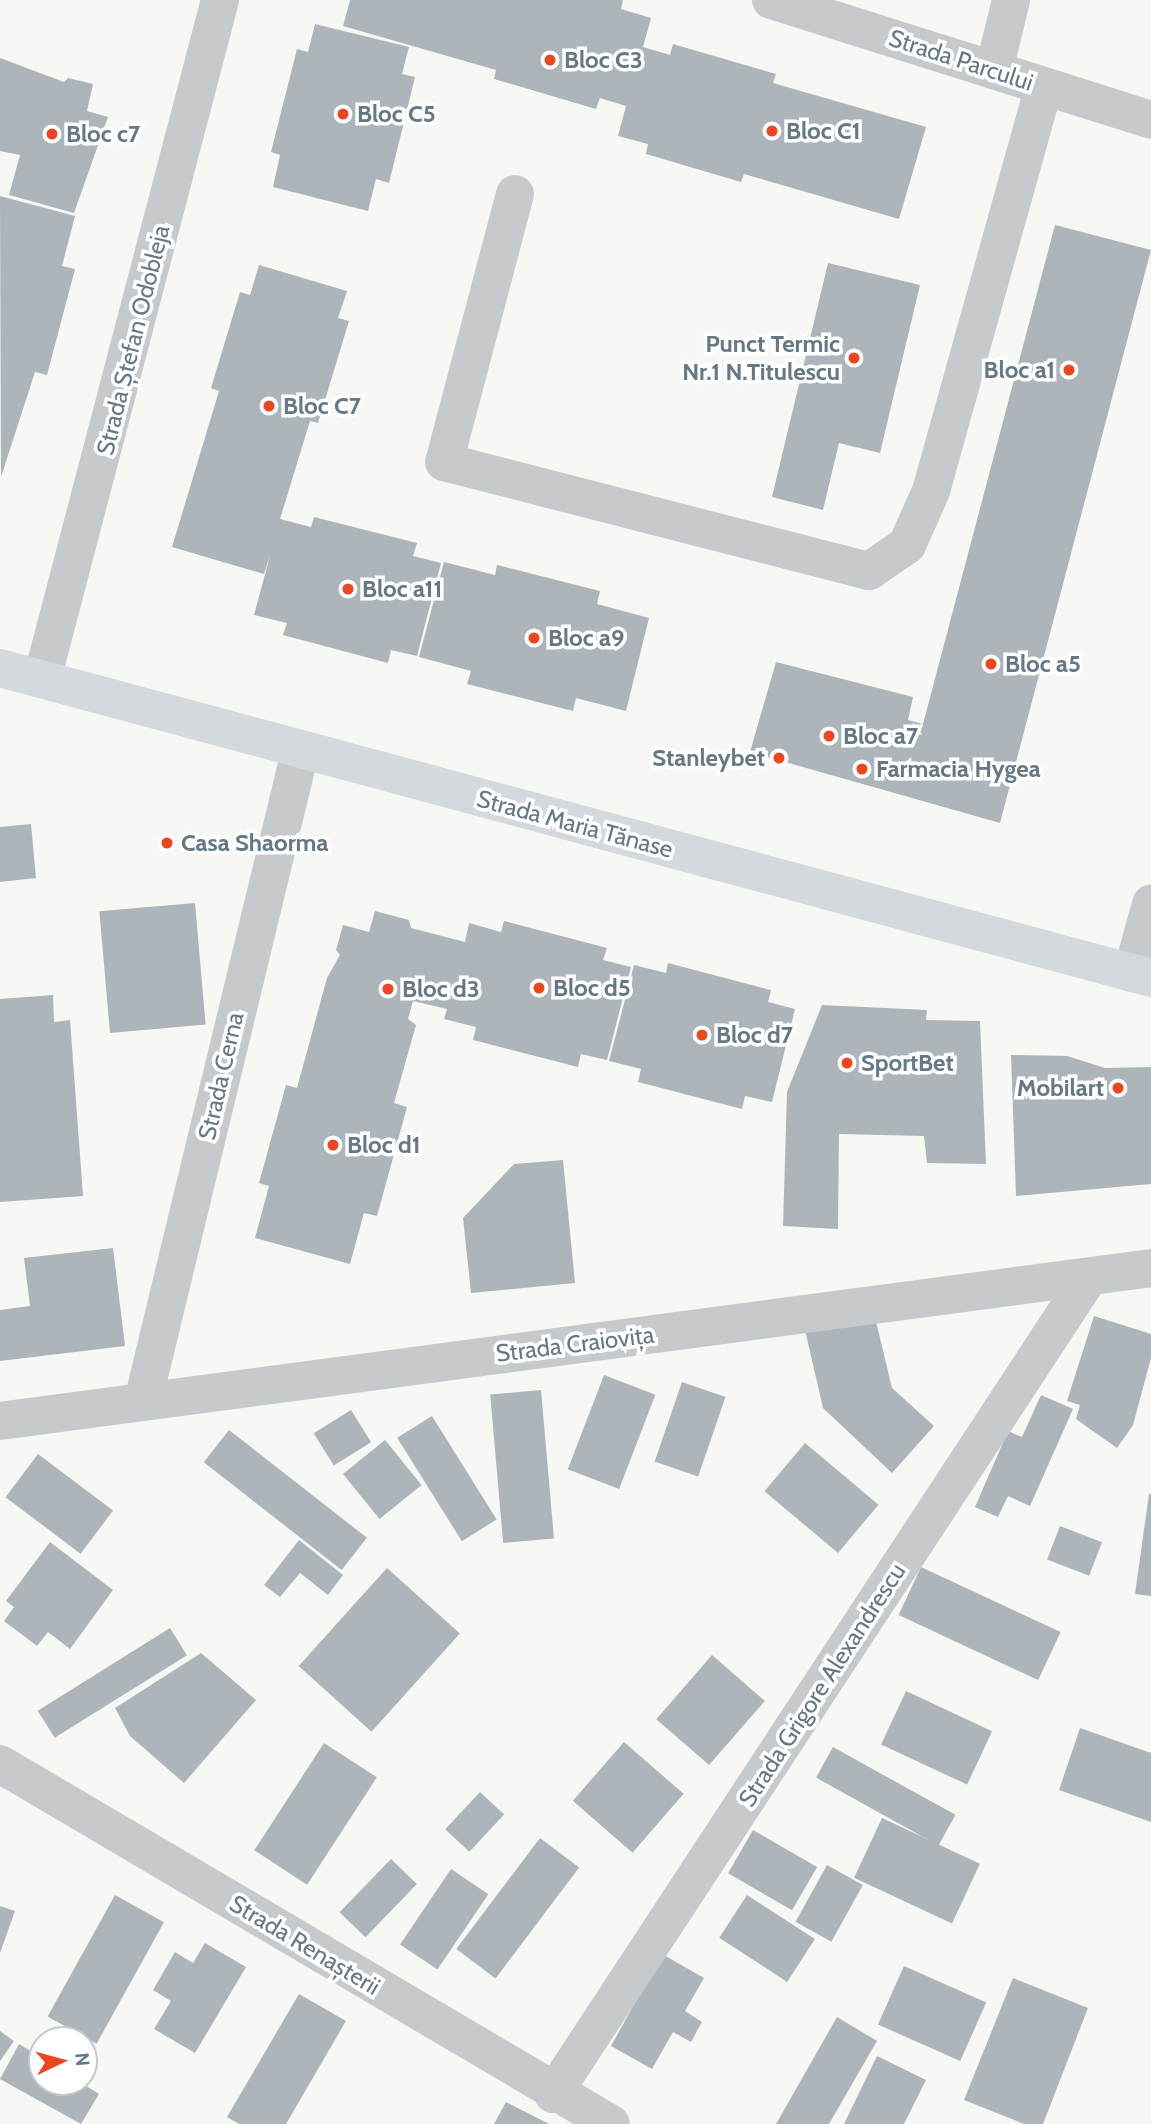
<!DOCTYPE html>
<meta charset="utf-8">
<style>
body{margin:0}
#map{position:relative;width:1151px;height:2124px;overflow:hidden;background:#f7f7f3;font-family:Cabin,sans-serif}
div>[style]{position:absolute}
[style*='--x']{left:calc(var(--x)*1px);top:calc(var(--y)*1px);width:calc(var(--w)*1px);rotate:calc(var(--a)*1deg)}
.building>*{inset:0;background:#adb5bb;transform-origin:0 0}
.minor>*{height:38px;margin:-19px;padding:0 19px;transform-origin:19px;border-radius:19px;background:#c6cacd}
.major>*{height:38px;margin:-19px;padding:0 19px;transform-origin:19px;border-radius:19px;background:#d4d9dd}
.dots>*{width:19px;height:19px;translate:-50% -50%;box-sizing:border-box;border:4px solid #fff;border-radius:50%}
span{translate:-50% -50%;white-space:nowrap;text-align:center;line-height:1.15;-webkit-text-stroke:7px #fff;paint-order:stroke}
.poi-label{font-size:24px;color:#647886;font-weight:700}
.left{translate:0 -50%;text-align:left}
.right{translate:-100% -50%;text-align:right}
.street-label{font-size:24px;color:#647886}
.north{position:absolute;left:28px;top:2026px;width:70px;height:70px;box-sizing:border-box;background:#fff;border:2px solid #c1c9cf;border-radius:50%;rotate:85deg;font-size:19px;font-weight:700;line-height:28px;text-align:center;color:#647886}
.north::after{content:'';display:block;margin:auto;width:24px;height:32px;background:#ed451d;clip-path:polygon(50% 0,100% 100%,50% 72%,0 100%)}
</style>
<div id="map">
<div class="building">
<i style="clip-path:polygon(350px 0,623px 0,621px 9px,651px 18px,643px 47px,670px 55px,673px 44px,776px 74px,773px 83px,926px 127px,899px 219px,744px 174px,741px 182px,646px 154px,648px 144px,618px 136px,626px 106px,600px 98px,596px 109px,494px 79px,496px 70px,343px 26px)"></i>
<i style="clip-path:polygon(315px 24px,409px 47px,402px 74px,415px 77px,389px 183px,376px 179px,368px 211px,273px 187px,280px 155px,271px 152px,297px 49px,308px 52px)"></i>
<i style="clip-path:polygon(0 58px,64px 82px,68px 78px,93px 84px,87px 111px,108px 117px,74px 213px,9px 195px,20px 155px,0 151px)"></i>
<i style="clip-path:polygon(0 196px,75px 216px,62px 266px,75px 269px,47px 375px,35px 372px,1px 477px)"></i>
<i style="clip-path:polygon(1055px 225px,1151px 250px,1000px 823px,750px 752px,776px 662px,913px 697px,908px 720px,923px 724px)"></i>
<i style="clip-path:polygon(828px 263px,920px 285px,880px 453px,839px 443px,823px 510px,772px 497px)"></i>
<i style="clip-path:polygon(259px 265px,347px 291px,338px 318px,349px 321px,318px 423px,310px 421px,280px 519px,311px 527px,314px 517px,417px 543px,413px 556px,441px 563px,417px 656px,391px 650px,388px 663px,283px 635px,287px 623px,254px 615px,271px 552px,264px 574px,172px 547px,219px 391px,211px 388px,240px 292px,250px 295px)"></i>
<i style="clip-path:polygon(444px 562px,495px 575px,497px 565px,600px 591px,597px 604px,649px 618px,626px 711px,576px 698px,573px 711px,467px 684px,471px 671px,419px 657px)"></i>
<i style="clip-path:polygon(31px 824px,36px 878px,0 882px,0 827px)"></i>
<i style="left:195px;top:903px;width:122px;height:96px;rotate:85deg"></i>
<i style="clip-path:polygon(375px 911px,409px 920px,411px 928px,465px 942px,469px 923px,501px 932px,504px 921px,607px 948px,603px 960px,631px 967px,607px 1060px,581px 1054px,578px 1067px,473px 1040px,476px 1027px,444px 1019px,447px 1009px,413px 1001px,408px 1019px,416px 1025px,394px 1103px,407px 1107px,377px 1216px,364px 1213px,350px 1264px,255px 1238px,269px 1186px,259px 1183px,286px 1085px,297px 1088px,327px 978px,340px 955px,336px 950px,343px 925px,369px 932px)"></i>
<i style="clip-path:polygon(668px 963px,771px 990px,768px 1002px,795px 1009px,772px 1102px,745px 1096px,742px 1109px,638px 1082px,641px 1069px,609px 1061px,634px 965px,666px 973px)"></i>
<i style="clip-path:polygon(53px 995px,54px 1022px,70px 1020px,83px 1196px,0 1202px,0 999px)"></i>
<i style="clip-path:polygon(822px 1005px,927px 1010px,926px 1020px,980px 1021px,986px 1164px,927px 1163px,924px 1136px,839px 1134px,838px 1229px,783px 1226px,787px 1092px)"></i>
<i style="clip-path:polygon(1011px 1055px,1067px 1056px,1105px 1068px,1151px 1067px,1151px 1184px,1016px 1196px)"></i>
<i style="clip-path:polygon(563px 1160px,575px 1283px,471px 1293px,463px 1218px,514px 1164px)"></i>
<i style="clip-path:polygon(113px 1248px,125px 1346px,0 1361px,0 1310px,30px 1306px,24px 1258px)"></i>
<i style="clip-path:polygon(874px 1313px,892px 1388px,934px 1426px,892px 1473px,823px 1408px,805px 1330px)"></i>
<i style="clip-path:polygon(1094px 1316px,1151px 1334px,1151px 1358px,1133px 1425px,1117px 1448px,1076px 1419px,1080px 1405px,1067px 1401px)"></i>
<i style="left:604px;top:1375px;width:55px;height:101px;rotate:21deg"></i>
<i style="left:682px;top:1382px;width:46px;height:84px;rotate:19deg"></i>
<i style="left:541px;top:1390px;width:149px;height:51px;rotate:85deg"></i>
<i style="clip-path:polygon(1041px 1395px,1073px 1409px,1030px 1506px,1008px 1496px,998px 1517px,975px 1507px,1008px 1431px,1022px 1437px)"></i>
<i style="left:351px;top:1410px;width:38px;height:44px;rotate:58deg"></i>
<i style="left:432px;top:1416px;width:122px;height:41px;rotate:58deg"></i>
<i style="left:229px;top:1430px;width:175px;height:41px;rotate:38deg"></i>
<i style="left:385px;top:1440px;width:58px;height:54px;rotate:51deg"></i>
<i style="left:805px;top:1443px;width:96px;height:63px;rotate:40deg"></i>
<i style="left:38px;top:1454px;width:94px;height:54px;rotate:37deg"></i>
<i style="clip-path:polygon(1149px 1494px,1151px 1494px,1151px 1596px,1135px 1594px)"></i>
<i style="left:1060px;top:1526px;width:45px;height:36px;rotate:21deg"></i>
<i style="clip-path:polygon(299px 1540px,343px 1575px,328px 1595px,300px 1573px,280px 1597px,264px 1585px)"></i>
<i style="clip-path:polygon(50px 1542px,113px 1590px,70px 1649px,48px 1632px,37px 1646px,4px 1621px,14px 1607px,6px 1601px)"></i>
<i style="left:921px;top:1567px;width:154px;height:53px;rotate:25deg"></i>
<i style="left:387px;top:1568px;width:98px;height:132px;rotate:42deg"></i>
<i style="left:170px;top:1628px;width:32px;height:156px;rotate:58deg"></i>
<i style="clip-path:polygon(201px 1653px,256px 1700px,184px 1783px,130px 1736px,115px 1708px)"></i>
<i style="left:712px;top:1655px;width:70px;height:85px;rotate:41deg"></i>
<i style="left:906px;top:1691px;width:95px;height:59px;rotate:25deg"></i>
<i style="clip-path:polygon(1080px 1728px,1151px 1753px,1151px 1822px,1059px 1790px)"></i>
<i style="left:624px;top:1742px;width:79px;height:78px;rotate:41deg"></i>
<i style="left:324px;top:1743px;width:63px;height:128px;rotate:33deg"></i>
<i style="left:833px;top:1747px;width:140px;height:35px;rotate:29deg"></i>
<i style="left:480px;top:1792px;width:33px;height:51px;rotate:43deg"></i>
<i style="left:882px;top:1818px;width:108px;height:66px;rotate:25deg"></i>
<i style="left:753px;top:1830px;width:74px;height:50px;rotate:30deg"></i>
<i style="left:540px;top:1838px;width:49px;height:139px;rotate:37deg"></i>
<i style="left:391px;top:1859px;width:36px;height:74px;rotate:44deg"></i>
<i style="left:827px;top:1865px;width:41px;height:65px;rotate:29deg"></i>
<i style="left:451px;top:1869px;width:45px;height:91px;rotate:34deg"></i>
<i style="left:115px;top:1895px;width:56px;height:139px;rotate:29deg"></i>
<i style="left:747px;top:1895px;width:81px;height:51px;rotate:33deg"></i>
<i style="clip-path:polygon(0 1906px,15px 1911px,0 1953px)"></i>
<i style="clip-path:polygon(205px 1943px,246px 1967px,195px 2053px,154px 2029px,171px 2001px,153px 1990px,175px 1952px,193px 1963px)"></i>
<i style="clip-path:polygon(662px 1954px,704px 1978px,685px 2011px,702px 2022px,691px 2042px,673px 2032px,652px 2069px,611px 2046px)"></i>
<i style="left:904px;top:1966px;width:90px;height:64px;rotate:24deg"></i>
<i style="clip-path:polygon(1013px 1978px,1088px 2008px,1043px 2124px,1024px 2124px,964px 2100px)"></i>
<i style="clip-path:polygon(299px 1994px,346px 2021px,286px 2124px,239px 2124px,227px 2117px)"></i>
<i style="clip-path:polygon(837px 2017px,877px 2041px,829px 2124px,776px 2124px)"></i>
<i style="clip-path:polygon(0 2031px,14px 2041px,0 2061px)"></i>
<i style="clip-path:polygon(19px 2044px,42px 2058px,42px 2082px,80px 2082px,99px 2094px,81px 2124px,0 2079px)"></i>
<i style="clip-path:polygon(877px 2056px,926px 2080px,904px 2124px,844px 2124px)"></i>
<i style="clip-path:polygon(506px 2102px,549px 2124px,494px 2124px)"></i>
</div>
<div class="minor">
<i style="--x:771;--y:0;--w:398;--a:17.5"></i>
<i style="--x:994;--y:70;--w:72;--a:-76.3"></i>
<i style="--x:515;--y:194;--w:277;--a:104.8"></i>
<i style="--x:444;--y:462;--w:439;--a:14.4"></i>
<i style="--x:869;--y:571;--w:46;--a:-34.4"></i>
<i style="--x:907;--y:545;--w:59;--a:-66"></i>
<i style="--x:931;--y:491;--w:420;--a:-74.4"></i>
<i style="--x:42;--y:679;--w:702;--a:-75.31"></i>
<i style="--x:1132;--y:973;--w:72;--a:-74.6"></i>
<i style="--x:143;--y:1401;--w:668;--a:-76.4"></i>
<i style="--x:0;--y:1421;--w:1161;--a:-7.57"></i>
<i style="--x:0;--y:1764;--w:709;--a:30.51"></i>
<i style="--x:553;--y:2094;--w:977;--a:-56.73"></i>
</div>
<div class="major">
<i style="--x:0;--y:668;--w:1192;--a:15.07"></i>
</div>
<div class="dots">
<i style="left:550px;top:60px;background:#ed451d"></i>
<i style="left:343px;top:114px;background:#ed451d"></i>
<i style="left:772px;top:131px;background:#ed451d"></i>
<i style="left:52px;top:134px;background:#ed451d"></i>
<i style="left:854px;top:358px;background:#ed451d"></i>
<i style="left:1069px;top:370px;background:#ed451d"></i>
<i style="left:269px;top:406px;background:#ed451d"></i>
<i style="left:348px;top:589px;background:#ed451d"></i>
<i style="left:534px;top:638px;background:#ed451d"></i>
<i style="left:991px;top:664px;background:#ed451d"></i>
<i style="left:829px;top:736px;background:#ed451d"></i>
<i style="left:779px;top:758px;background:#ed451d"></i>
<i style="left:862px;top:769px;background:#ed451d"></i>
<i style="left:167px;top:843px;background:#ed451d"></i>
<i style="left:539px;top:988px;background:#ed451d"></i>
<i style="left:388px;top:989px;background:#ed451d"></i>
<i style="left:702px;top:1035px;background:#ed451d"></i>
<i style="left:847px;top:1063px;background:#ed451d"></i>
<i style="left:1118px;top:1088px;background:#ed451d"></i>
<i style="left:333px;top:1145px;background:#ed451d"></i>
</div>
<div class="poi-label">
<span class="left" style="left:564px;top:60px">Bloc C3</span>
<span class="left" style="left:357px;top:114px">Bloc C5</span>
<span class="left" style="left:786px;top:131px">Bloc C1</span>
<span class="left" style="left:66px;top:134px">Bloc c7</span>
<span class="right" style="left:840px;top:358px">Punct Termic<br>Nr.1 N.Titulescu</span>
<span class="right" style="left:1055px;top:370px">Bloc a1</span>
<span class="left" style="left:283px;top:406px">Bloc C7</span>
<span class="left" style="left:362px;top:589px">Bloc a11</span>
<span class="left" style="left:548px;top:638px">Bloc a9</span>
<span class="left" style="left:1005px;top:664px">Bloc a5</span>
<span class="left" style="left:843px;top:736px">Bloc a7</span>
<span class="right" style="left:765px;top:758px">Stanleybet</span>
<span class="left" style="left:876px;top:769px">Farmacia Hygea</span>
<span class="left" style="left:181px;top:843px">Casa Shaorma</span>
<span class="left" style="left:553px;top:988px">Bloc d5</span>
<span class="left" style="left:402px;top:989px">Bloc d3</span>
<span class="left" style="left:716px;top:1035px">Bloc d7</span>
<span class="left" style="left:861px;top:1063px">SportBet</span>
<span class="right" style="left:1104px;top:1088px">Mobilart</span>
<span class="left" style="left:347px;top:1145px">Bloc d1</span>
</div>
<div class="street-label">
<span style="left:961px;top:60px;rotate:18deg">Strada Parcului</span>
<span style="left:133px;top:340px;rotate:-76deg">Strada Ștefan Odobleja</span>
<span style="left:575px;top:824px;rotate:15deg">Strada Maria Tănase</span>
<span style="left:221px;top:1076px;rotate:-77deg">Strada Cerna</span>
<span style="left:575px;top:1344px;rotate:-7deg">Strada Craiovița</span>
<span style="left:822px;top:1685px;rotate:-57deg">Strada Grigore Alexandrescu</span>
<span style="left:305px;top:1945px;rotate:31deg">Strada Renașterii</span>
</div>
<div class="north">N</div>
</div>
